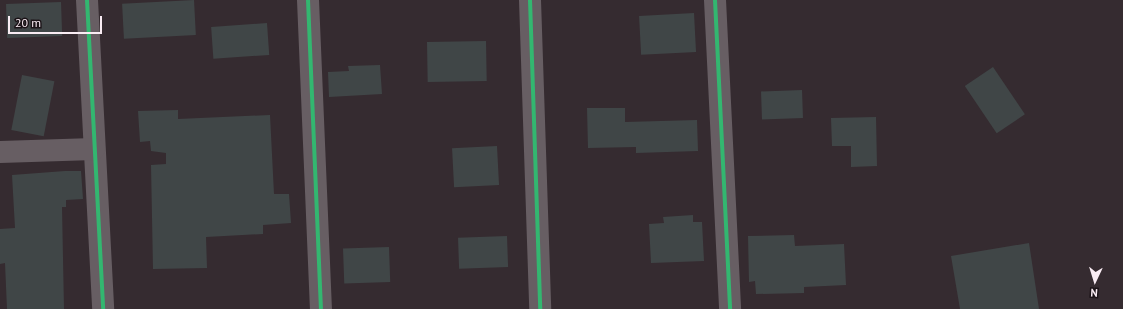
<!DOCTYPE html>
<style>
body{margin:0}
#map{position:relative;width:1123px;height:309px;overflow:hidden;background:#352b30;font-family:"PT Sans",sans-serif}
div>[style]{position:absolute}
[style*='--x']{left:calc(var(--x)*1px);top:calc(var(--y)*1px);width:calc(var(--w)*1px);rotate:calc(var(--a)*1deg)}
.building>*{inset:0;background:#404647;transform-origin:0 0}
.minor>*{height:22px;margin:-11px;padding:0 11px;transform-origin:11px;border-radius:11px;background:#675e63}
.cycleway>*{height:4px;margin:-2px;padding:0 2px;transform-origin:2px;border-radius:2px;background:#33b770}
span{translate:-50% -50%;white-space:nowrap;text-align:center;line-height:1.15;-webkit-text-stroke:4px #1b1317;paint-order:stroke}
.north{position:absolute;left:1075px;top:261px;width:40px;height:40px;-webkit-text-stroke:3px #1b1317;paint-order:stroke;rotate:184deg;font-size:11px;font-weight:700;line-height:16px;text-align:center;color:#f9ecf3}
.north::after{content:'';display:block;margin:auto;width:14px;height:18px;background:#f9ecf3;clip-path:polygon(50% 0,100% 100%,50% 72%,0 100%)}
.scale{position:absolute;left:8px;top:16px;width:94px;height:18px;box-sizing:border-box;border:2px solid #f9ecf3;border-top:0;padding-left:5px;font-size:12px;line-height:14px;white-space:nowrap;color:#f9ecf3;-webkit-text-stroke:3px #1b1317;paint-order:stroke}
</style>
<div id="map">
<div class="building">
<i style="left:194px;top:0;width:35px;height:72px;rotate:87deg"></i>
<i style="left:61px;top:2px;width:34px;height:55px;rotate:88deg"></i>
<i style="left:694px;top:13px;width:39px;height:55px;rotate:87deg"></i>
<i style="left:267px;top:23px;width:32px;height:56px;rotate:86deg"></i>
<i style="left:486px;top:41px;width:40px;height:59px;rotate:89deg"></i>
<i style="clip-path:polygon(380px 65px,382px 94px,329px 97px,328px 72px,349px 71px,348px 66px)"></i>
<i style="left:993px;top:67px;width:57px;height:34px;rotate:56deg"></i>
<i style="left:22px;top:75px;width:33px;height:56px;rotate:11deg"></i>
<i style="left:802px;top:90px;width:28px;height:41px;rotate:88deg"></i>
<i style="clip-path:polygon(587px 108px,625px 108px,625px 122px,697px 120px,698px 151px,636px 153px,636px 147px,588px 148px)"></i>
<i style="clip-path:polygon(178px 110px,178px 119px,270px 115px,274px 194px,289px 194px,291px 223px,263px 225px,263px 234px,206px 237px,207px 268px,153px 269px,151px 165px,166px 164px,166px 153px,151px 151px,150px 141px,140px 142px,138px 111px)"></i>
<i style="clip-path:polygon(876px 117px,877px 166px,851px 167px,851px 146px,832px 146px,831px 118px)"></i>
<i style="left:497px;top:146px;width:39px;height:45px;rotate:87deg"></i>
<i style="clip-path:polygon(65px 171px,81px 171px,83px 199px,66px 200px,66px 207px,62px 207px,64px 309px,7px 309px,5px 263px,0 264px,0 229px,15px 228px,12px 175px)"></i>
<i style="clip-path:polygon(693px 215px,693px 222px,702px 222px,704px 261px,651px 263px,649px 224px,664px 223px,663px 217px)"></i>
<i style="clip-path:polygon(794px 235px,795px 246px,844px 244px,846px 285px,804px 287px,804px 293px,756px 294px,755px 281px,749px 282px,748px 236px)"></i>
<i style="left:507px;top:236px;width:31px;height:49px;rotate:88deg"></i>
<i style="clip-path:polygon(1029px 243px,1039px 309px,960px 309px,951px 256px)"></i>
<i style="left:389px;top:247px;width:35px;height:46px;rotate:88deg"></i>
</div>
<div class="minor">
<i style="--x:87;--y:0;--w:309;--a:87"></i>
<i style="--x:308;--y:0;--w:309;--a:87.6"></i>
<i style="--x:530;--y:0;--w:309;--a:88.1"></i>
<i style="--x:715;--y:0;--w:309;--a:87.2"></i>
<i style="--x:0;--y:152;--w:94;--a:-1.8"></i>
</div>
<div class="cycleway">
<i style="--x:87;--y:0;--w:309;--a:87"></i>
<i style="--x:308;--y:0;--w:309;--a:87.6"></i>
<i style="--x:530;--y:0;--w:309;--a:88.1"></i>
<i style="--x:715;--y:0;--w:309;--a:87.2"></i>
</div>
<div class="north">N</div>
<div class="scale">20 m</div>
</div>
